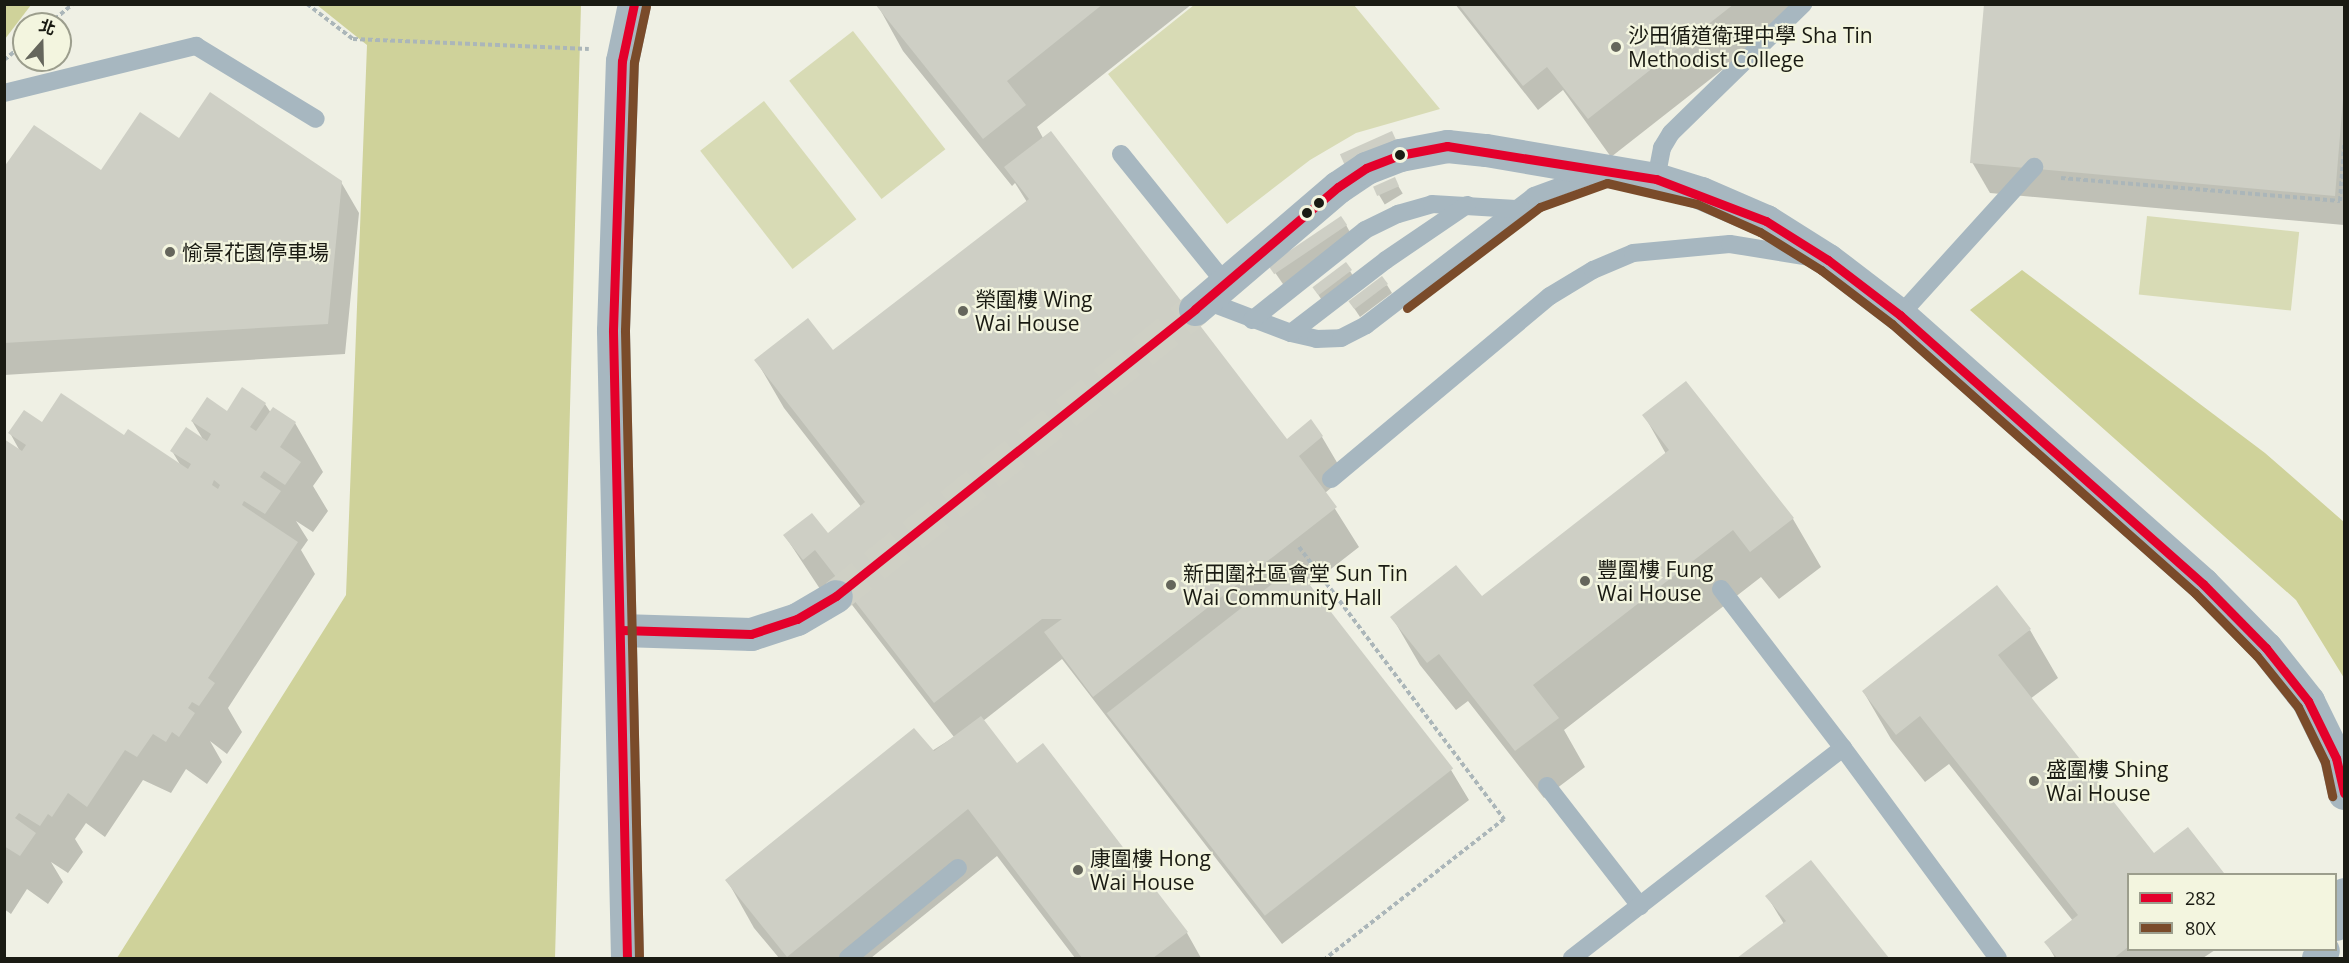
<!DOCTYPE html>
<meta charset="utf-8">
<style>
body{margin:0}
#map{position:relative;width:2349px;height:963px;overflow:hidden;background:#eff0e4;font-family:"Open Sans","Noto Sans TC",sans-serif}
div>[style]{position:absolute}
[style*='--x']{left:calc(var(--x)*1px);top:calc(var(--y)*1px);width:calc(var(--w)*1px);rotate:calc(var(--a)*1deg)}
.green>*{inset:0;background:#d8dbb5;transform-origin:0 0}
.forest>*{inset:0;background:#cfd29a}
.shadow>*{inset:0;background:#0003;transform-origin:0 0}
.building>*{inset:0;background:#cecfc5;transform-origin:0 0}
.street-tunnel>*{height:33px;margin-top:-16.5px;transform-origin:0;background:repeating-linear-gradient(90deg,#cfd0c5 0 33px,transparent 0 49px)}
.path>*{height:4px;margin-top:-2px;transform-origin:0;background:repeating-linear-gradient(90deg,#abb6b9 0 4.5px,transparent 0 7.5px)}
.lane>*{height:18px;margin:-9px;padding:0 9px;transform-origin:9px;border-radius:9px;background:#a7b7c0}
.street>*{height:33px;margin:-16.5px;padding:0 16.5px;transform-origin:16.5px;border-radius:16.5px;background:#a7b7c0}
.bus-1>*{height:9px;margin:-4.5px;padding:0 4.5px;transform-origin:4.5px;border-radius:4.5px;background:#e4002b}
.bus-2>*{height:9px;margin:-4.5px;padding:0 4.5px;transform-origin:4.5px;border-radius:4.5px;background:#7a4b2a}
.dots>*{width:16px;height:16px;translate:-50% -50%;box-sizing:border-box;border:3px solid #f3f5df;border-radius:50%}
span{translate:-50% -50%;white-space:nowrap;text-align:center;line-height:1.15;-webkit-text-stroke:4.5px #f3f5df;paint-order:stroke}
.poi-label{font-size:21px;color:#1a1b13}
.left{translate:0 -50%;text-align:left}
.frame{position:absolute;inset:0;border:6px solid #1a1b13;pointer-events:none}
.legend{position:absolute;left:2127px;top:873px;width:210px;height:78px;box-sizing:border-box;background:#f3f5df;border:2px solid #9c9e8d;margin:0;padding:8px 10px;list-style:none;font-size:18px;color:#1a1b13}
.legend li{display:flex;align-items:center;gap:12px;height:30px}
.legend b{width:30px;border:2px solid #9c9e8d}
.north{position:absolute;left:12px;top:12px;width:60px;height:60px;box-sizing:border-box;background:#f3f5df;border:2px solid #9c9e8d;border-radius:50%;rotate:20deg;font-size:16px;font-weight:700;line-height:24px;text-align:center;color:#1a1b13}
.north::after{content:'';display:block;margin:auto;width:21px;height:27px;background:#65665c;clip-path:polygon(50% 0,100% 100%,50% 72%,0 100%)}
</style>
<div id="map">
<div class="green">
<i style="clip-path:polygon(1194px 5px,1354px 5px,1440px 109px,1356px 133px,1310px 160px,1227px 224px,1108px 74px)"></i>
<i style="left:853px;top:31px;width:150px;height:81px;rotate:52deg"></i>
<i style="left:764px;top:101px;width:150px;height:81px;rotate:52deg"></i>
<i style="left:2147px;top:216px;width:153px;height:79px;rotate:6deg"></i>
</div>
<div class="forest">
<i style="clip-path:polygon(5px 4px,31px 5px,5px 39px,4px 5px)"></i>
<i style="clip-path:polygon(317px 5px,581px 5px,555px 958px,117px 958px,346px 595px,367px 45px)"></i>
<i style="clip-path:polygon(2022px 270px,2265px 453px,2344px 522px,2344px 678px,2296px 600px,1970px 310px)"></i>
</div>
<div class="shadow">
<i style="clip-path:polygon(877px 4px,1192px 4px,1037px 127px,1043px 138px,1050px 133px,1287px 441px,1311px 421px,1322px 437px,1345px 476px,1325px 493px,1359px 547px,1309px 586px,1451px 770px,1469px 800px,1282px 944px,1062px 659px,983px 721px,1017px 765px,1187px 933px,1201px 958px,1075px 958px,997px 856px,871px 958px,779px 958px,754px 928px,727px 880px,954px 737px,839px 588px,826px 598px,785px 536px,828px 535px,862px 508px,784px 408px,756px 360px,832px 352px,1027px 202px,1015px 183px,1012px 186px,903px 51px)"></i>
<i style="clip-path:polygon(1455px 4px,1806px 4px,1611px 157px,1563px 90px,1538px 110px)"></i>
<i style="clip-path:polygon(1985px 4px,2344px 4px,2344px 225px,1990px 193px,1972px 162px)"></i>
<i style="clip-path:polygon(178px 141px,341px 182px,359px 213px,345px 354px,4px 375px,4px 175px,102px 172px)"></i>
<i style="left:1394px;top:179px;width:17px;height:21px;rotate:59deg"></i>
<i style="clip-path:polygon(1346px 225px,1351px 234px,1285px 287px,1274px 271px)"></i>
<i style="clip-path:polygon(1350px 271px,1355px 279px,1323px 302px,1314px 288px)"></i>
<i style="clip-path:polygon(1387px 285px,1392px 293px,1360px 317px,1350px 302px)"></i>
<i style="clip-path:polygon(265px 404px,271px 413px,273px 409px,295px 423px,323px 472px,313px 486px,328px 511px,313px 532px,296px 521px,308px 540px,301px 550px,315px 574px,228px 708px,242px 732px,227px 754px,210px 741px,222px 762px,207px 784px,186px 769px,171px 793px,143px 780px,105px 837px,86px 823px,75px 839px,83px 852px,68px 873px,51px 862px,63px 882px,48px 904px,27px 889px,11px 914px,4px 909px,4px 441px,21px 453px,10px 433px,42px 424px,124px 437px,181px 466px,172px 451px,204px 441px,192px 421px)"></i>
<i style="clip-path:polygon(1644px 415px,1793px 519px,1821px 567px,1779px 599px,1761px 577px,1564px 730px,1585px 767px,1544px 798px,1468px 701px,1456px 710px,1420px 665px,1392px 617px,1481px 598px,1666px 454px)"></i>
<i style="clip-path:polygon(2030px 630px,2058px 678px,2030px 699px,2154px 855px,2187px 829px,2223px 874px,2128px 874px,2128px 950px,2215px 950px,2203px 958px,2055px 958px,2046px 942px,2073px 921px,1949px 764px,1925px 782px,1891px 739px,1863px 691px)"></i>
<i style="clip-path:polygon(1811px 862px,1887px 958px,1739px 958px,1784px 924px,1767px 896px)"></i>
</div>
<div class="building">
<i style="clip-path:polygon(875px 4px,1103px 4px,1007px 81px,1026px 105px,983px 139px)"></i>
<i style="clip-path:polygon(1458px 4px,1734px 4px,1588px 119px,1547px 67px,1523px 86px)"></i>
<i style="clip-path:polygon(1984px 4px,2344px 4px,2344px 87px,2335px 196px,1970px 163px)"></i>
<i style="clip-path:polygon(210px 92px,342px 181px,328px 324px,4px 343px,4px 167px,34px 125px,101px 170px,140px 112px,179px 138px)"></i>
<i style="clip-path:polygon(1051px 131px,1287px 439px,1311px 419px,1323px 436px,1299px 456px,1337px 507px,1093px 697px,1044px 632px,1062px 619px,1042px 619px,934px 703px,815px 550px,803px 560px,783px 535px,812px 513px,828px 533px,865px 502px,754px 360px,808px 318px,833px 350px,1029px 199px,1004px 167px)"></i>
<i style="left:1392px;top:131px;width:12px;height:57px;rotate:66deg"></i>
<i style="left:1395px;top:177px;width:10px;height:24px;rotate:66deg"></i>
<i style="left:1341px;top:216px;width:11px;height:88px;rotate:56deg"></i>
<i style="left:1346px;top:262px;width:10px;height:42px;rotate:53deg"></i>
<i style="left:1382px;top:276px;width:10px;height:42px;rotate:53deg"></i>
<i style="clip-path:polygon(1686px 381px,1794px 518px,1750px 552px,1733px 530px,1533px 685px,1559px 718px,1515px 751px,1439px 654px,1427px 663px,1390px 617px,1456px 565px,1482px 596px,1669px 450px,1642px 415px)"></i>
<i style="clip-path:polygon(evenodd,242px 387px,266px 403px,250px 427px,256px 431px,273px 407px,296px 422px,280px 447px,301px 462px,285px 485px,264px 471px,260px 477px,281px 491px,265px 514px,244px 501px,242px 505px,298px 542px,208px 678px,215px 683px,199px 706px,192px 702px,188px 708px,195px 713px,179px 737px,172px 732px,166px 742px,153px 734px,137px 757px,125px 750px,87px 807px,68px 793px,52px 817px,48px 814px,40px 826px,19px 813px,15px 818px,36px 833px,20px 856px,4px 846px,4px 439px,22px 451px,26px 445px,8px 433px,24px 410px,42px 422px,61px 393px,124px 435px,128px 429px,188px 469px,191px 464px,170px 451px,186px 427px,207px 441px,211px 434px,191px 421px,207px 397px,227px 411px,242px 387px,214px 480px,220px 485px,218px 489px,212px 485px,214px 480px)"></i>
<i style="left:1295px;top:566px;width:257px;height:239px;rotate:52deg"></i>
<i style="clip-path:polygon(1997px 585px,2031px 629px,1998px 655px,2154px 853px,2188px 827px,2224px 873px,2128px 874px,2128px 947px,2114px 958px,2057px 958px,2044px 942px,2078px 915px,1920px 716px,1896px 735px,1862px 691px)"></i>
<i style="clip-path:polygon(981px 716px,1017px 763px,1043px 743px,1188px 932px,1153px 958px,1082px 958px,968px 809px,787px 957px,725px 880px,914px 728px,934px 751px)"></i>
<i style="clip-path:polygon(1811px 860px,1889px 958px,1737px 958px,1786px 921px,1765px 896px)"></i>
</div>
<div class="street-tunnel">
<i style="--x:836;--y:596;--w:460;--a:-38.6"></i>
</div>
<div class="path">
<i style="--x:307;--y:4;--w:58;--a:37.3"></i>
<i style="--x:353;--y:39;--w:236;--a:2.4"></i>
<i style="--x:49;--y:24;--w:31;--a:-40"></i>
<i style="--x:4;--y:60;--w:26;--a:-39"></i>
<i style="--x:2061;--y:178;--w:280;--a:4.7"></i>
<i style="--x:2340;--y:201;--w:56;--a:-85.9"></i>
<i style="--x:1299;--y:547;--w:341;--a:53"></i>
<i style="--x:1504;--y:819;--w:226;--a:142"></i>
</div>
<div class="lane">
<i style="--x:4;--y:93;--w:198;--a:-13.8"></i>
<i style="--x:196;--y:46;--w:140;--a:31.3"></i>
<i style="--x:1121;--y:154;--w:166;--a:51.1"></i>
<i style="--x:1656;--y:179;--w:32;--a:-79"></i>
<i style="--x:1662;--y:148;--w:17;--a:-59"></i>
<i style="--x:1671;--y:133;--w:185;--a:-44.3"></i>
<i style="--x:1204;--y:300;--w:93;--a:20.8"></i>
<i style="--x:1291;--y:333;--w:26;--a:13"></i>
<i style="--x:1316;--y:339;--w:25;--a:-2"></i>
<i style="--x:1341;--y:338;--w:28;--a:-27"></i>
<i style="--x:1366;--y:325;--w:212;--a:-37.5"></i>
<i style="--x:1534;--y:196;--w:61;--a:-20.2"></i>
<i style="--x:1900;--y:315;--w:200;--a:-47.8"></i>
<i style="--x:1252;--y:320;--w:144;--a:-38.5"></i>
<i style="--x:1365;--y:230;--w:37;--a:-26"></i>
<i style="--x:1398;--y:214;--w:35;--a:-16"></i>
<i style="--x:1432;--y:204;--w:84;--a:3.4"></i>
<i style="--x:1291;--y:333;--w:120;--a:-37.5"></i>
<i style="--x:1386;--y:260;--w:98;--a:-34.2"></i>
<i style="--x:1331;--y:479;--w:285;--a:-39.9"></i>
<i style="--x:1550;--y:296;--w:50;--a:-31.2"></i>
<i style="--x:1593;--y:270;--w:43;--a:-23"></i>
<i style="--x:1633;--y:253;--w:97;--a:-5.3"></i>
<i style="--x:1730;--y:244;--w:80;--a:9.3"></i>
<i style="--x:1721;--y:589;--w:200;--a:52.5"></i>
<i style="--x:1547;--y:786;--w:152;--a:52.2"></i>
<i style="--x:848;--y:958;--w:142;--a:-39.3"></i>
<i style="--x:1572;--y:958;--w:343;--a:-37.8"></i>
<i style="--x:1843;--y:748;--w:261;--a:53.6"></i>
</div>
<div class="street">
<i style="--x:1195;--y:309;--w:188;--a:-40.5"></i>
<i style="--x:1338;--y:187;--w:34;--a:-34"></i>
<i style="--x:1366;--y:168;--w:36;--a:-21"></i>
<i style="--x:1400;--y:155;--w:48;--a:-10.8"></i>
<i style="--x:1447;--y:146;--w:39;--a:6"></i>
<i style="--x:1486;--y:150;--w:172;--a:9.7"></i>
<i style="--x:1656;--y:179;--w:47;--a:17.3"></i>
<i style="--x:1701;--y:193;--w:71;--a:23.3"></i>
<i style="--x:1766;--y:221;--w:73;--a:32.2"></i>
<i style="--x:1828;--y:260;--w:91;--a:37.4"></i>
<i style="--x:1900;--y:315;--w:405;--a:41.6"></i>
<i style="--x:2203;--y:584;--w:90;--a:45.5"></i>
<i style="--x:2266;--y:648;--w:68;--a:51.6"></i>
<i style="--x:2308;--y:701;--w:64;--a:63.8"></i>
<i style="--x:2336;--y:758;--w:36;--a:77"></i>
<i style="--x:621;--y:630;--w:130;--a:1.8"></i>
<i style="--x:751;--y:634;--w:48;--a:-18.1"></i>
<i style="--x:797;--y:619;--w:45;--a:-30.5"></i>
<i style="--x:2336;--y:924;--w:31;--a:-75"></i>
<i style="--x:627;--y:958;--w:628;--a:-91.28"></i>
<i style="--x:613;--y:330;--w:269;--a:-88.1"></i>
<i style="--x:622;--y:61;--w:58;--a:-78.1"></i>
<i style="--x:2318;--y:958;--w:9;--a:-58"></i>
</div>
<div class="bus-1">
<i style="--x:621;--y:630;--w:130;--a:1.8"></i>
<i style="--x:751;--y:634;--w:48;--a:-18.1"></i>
<i style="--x:797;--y:619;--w:45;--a:-30.5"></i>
<i style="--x:836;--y:596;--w:460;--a:-38.6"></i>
<i style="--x:1195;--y:309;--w:188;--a:-40.5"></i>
<i style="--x:1338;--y:187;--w:34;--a:-34"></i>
<i style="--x:1366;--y:168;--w:36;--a:-21"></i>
<i style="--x:1400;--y:155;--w:48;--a:-10.8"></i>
<i style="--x:1447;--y:146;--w:212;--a:9"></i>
<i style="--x:1656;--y:179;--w:118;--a:20.9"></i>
<i style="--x:1766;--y:221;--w:73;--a:32.2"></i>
<i style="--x:1828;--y:260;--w:91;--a:37.4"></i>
<i style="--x:1900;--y:315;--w:405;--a:41.6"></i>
<i style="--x:2203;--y:584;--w:90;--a:45.5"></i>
<i style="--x:2266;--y:648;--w:68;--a:51.6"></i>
<i style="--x:2308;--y:701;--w:64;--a:63.8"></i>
<i style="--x:2336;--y:758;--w:36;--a:77"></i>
<i style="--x:627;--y:958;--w:628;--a:-91.28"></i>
<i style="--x:613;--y:330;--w:269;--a:-88.1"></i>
<i style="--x:622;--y:61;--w:58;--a:-78.1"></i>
</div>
<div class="bus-2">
<i style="--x:1407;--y:308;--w:167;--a:-37.2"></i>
<i style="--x:1540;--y:207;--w:71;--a:-19.7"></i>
<i style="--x:1607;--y:183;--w:92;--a:13.1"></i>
<i style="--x:1697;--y:204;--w:69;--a:24"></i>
<i style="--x:1760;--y:232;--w:72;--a:31.9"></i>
<i style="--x:1821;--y:270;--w:89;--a:37.3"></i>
<i style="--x:1892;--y:324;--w:405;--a:41.6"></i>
<i style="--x:2195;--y:593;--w:88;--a:45.5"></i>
<i style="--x:2257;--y:656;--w:65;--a:51.2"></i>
<i style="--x:2298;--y:707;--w:61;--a:63.9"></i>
<i style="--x:2325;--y:762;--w:35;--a:78"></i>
<i style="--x:639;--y:958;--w:628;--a:-91.28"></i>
<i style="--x:625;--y:330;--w:268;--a:-88.1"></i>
<i style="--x:634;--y:62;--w:57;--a:-77.9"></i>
</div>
<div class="dots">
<i style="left:1616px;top:47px;background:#65665c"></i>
<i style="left:1400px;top:155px;background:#1a1b13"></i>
<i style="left:1319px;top:203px;background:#1a1b13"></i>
<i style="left:1307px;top:213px;background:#1a1b13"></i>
<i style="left:170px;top:252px;background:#65665c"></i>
<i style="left:963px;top:311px;background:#65665c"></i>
<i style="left:1585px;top:581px;background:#65665c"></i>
<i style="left:1171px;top:585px;background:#65665c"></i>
<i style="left:2034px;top:781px;background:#65665c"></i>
<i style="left:1078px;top:870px;background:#65665c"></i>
</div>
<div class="poi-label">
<span class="left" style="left:1628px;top:47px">沙田循道衛理中學 Sha Tin<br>Methodist College</span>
<span class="left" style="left:182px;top:252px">愉景花園停車場</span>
<span class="left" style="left:975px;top:311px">榮圍樓 Wing<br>Wai House</span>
<span class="left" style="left:1597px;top:581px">豐圍樓 Fung<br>Wai House</span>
<span class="left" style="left:1183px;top:585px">新田圍社區會堂 Sun Tin<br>Wai Community Hall</span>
<span class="left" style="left:2046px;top:781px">盛圍樓 Shing<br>Wai House</span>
<span class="left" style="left:1090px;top:870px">康圍樓 Hong<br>Wai House</span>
</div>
<div class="frame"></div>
<ul class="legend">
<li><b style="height:8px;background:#e4002b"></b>282</li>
<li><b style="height:8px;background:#7a4b2a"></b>80X</li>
</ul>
<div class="north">北</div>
</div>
